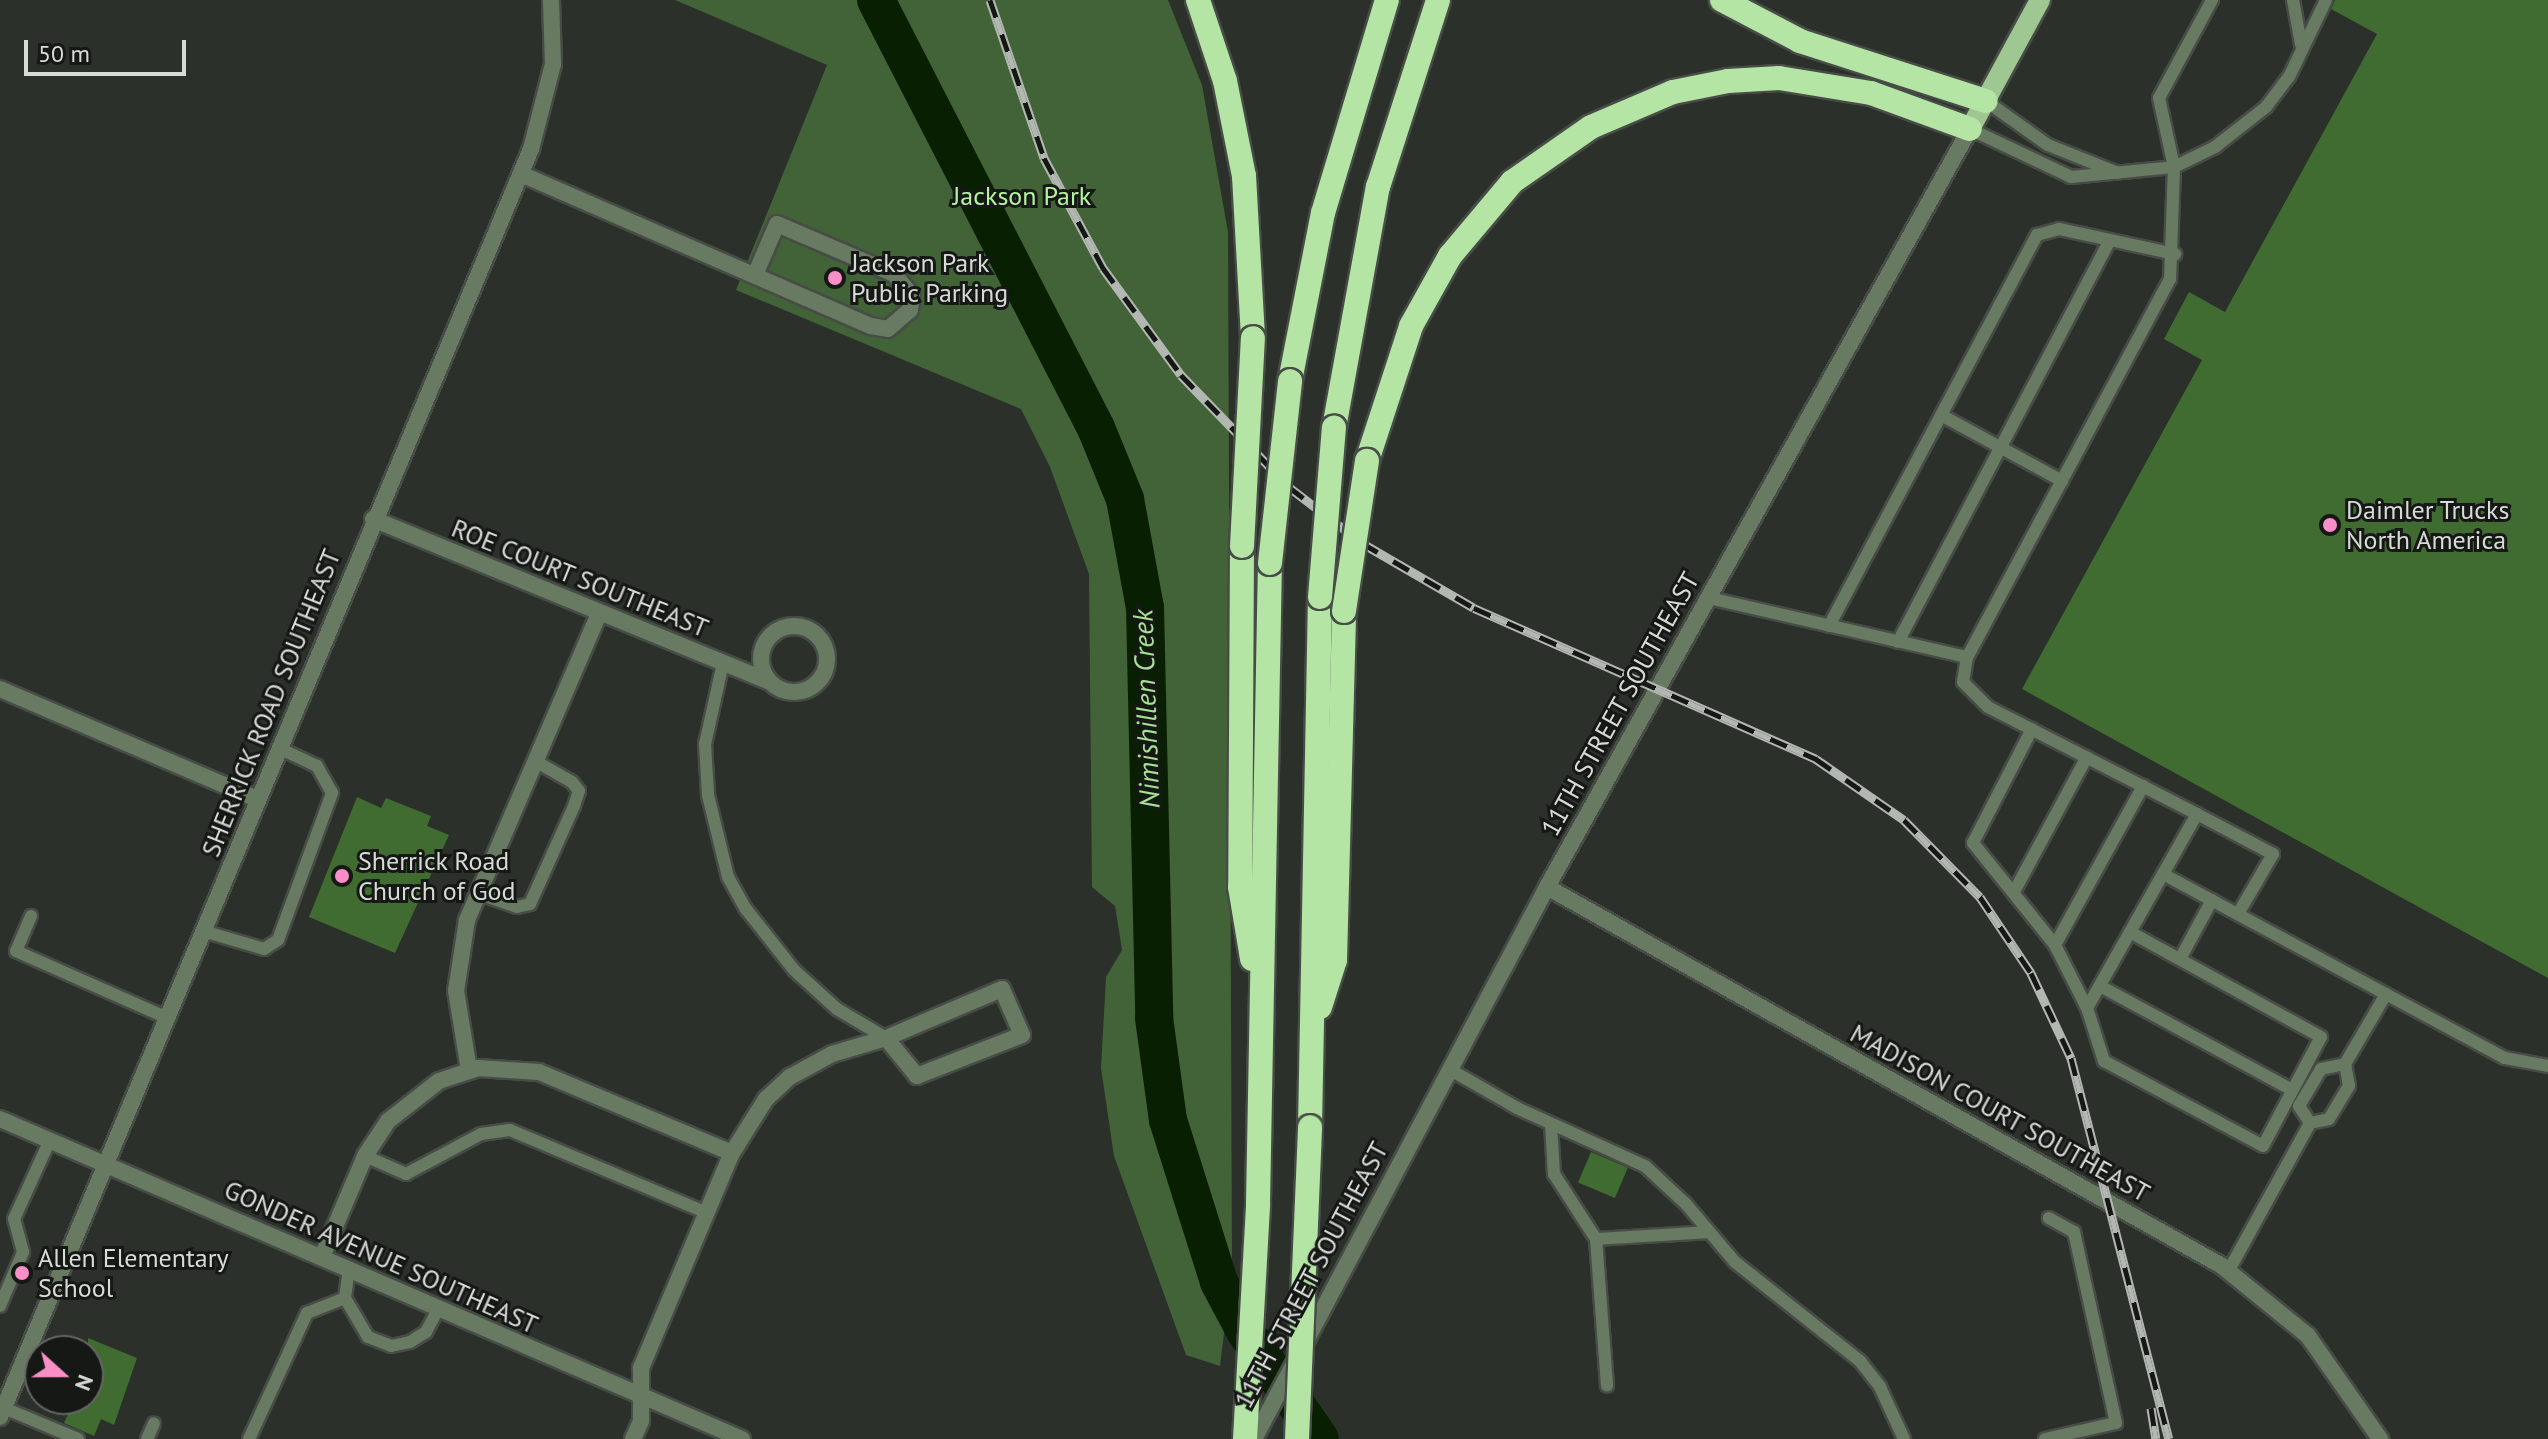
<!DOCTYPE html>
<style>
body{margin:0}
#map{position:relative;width:2548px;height:1439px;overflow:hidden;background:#2b312a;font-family:"PT Sans",sans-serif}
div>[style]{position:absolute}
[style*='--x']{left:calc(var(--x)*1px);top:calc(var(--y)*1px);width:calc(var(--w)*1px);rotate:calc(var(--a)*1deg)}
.green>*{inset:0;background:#426237}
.river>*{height:38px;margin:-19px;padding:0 19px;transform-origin:19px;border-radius:19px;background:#091f02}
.building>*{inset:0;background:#406b31;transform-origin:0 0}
.roads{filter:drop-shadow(2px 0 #474c46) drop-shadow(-2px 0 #474c46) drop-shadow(0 2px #474c46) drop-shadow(0 -2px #474c46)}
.service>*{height:12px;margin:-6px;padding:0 6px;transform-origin:6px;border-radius:6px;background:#687b62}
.minor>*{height:16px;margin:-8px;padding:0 8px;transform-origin:8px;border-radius:8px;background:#687b62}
.minor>.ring{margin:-8px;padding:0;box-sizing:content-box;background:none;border:16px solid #687b62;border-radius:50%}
.tertiary>*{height:16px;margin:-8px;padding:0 8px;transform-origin:8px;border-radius:8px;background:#687b62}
.primary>*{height:20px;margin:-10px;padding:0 10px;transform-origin:10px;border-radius:10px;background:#9fc792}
.motorway>*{height:24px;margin:-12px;padding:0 12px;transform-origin:12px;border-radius:12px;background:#b5e5a5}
.rail>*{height:9px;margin-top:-4.5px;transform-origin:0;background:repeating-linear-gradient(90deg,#151815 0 18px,#b3b7b2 0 36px);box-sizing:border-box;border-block:2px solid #b3b7b2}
.bridges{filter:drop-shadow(2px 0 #474c46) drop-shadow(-2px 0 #474c46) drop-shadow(0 2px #474c46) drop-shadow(0 -2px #474c46)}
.motorway-bridge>*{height:24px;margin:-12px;padding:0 12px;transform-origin:12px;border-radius:12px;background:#b5e5a5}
.dots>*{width:22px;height:22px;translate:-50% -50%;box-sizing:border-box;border:4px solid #151815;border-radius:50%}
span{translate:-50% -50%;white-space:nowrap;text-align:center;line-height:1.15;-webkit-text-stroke:6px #151815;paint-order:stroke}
.park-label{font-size:26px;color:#b4f4a0}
.poi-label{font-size:26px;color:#d7dbd6}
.left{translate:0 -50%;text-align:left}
.street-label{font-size:26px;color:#d7dbd6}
.water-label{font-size:28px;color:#a5e491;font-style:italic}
.north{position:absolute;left:24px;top:1335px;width:80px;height:80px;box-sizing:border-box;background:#151815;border:2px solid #636662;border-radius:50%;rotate:111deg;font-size:22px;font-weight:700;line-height:32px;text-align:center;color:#d7dbd6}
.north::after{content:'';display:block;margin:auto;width:28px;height:36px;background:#fa8fc7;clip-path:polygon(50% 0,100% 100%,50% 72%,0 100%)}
.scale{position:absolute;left:24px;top:40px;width:162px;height:36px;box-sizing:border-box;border:4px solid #d7dbd6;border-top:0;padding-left:10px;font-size:24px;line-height:28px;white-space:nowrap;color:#d7dbd6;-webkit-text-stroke:6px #151815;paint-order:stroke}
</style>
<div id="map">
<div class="green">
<i style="clip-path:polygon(675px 0,1168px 0,1202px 85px,1228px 232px,1232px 1268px,1220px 1366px,1186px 1355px,1114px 1156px,1101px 1068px,1106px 977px,1122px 950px,1115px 906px,1092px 887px,1089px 574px,1050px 467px,1021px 409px,736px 290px,827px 65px)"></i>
</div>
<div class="river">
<i style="--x:876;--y:0;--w:481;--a:62.8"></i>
<i style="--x:1096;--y:428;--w:77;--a:67.8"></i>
<i style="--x:1125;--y:499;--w:111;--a:79.6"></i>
<i style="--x:1145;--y:608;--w:410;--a:88.7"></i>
<i style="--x:1154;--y:1018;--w:103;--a:82.2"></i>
<i style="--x:1168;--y:1120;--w:170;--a:72.5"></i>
<i style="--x:1219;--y:1282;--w:55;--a:62"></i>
<i style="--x:1245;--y:1331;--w:131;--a:55.2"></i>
</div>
<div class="building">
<i style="clip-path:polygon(2335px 0,2548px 0,2548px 978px,2022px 689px,2202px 360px,2164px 339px,2189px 292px,2225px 312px,2377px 34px,2331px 9px)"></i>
<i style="clip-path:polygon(357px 797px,381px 808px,386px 798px,431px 816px,427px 826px,449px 835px,395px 953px,309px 917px)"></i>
<i style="left:1591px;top:1152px;width:40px;height:33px;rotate:23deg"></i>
<i style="clip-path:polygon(88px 1338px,137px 1358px,114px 1425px,101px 1419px,94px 1436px,64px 1423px,75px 1399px,88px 1399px)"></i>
</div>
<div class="roads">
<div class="service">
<i style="--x:2212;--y:0;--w:111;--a:118.4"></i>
<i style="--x:2159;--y:98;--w:71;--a:77.7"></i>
<i style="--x:2174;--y:167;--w:112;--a:92"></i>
<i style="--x:2170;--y:279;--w:429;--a:118.2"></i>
<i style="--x:1967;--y:657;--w:25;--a:99"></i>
<i style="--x:1963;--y:682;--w:35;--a:45"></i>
<i style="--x:1988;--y:707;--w:235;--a:27.1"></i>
<i style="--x:2197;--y:814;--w:69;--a:119.5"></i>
<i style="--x:2163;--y:874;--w:388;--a:28.3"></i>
<i style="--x:2505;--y:1058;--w:44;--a:10.5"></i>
<i style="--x:2293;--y:0;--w:45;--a:79.7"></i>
<i style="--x:1986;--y:101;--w:76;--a:35.4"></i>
<i style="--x:2048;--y:145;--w:75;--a:21.8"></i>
<i style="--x:1970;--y:129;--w:112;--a:25.4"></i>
<i style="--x:2071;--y:177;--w:103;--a:-5.5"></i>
<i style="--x:2174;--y:167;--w:46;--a:-26"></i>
<i style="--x:2215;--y:147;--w:65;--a:-38.1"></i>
<i style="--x:2266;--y:107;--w:38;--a:-53"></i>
<i style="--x:2289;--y:77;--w:85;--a:-64.3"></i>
<i style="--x:1941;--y:415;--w:138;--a:28.6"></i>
<i style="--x:1709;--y:598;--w:265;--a:12.9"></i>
<i style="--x:1829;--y:626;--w:443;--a:-62"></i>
<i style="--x:2037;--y:235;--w:23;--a:-15"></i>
<i style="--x:2059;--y:229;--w:119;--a:12.2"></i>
<i style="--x:1898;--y:642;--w:454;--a:-62.2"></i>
<i style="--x:723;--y:663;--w:83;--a:102.5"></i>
<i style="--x:705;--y:744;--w:51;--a:86.6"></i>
<i style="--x:708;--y:795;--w:84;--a:76.3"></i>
<i style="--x:728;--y:877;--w:37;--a:61"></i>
<i style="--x:746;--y:909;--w:78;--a:51.8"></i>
<i style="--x:794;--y:970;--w:58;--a:42.2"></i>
<i style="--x:837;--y:1009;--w:57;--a:30.6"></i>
<i style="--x:2032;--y:729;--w:128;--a:117.4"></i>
<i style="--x:1973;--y:843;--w:131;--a:51.2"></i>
<i style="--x:2055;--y:945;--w:71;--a:63.1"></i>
<i style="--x:2087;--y:1008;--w:56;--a:72.2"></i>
<i style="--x:2104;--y:1061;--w:180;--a:28.1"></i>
<i style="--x:2263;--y:1146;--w:123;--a:-62"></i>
<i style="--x:2321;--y:1037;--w:218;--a:-151.2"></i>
<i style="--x:2130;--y:932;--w:67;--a:-60.4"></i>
<i style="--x:2197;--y:814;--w:86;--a:27.8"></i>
<i style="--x:2273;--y:854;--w:69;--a:120.3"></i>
<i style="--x:2015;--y:890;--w:151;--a:-61.6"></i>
<i style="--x:477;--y:893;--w:42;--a:19.3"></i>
<i style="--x:517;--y:907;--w:13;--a:-13"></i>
<i style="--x:530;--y:904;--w:107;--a:-65.8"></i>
<i style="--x:574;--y:806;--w:16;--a:-72"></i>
<i style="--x:579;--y:791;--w:11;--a:-128"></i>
<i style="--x:572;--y:782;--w:43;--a:-150.4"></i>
<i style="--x:31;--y:916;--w:38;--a:113"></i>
<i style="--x:16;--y:951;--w:165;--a:23.9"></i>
<i style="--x:203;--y:931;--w:64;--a:16.4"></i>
<i style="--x:264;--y:949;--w:17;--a:-33"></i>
<i style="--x:278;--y:940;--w:157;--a:-69.8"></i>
<i style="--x:332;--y:793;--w:31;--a:-119"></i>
<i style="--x:317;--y:766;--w:42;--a:-154.7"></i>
<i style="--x:2055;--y:945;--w:182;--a:-61"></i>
<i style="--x:2180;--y:959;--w:67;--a:-61.5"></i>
<i style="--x:2100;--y:986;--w:218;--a:28.4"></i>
<i style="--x:2087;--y:1008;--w:87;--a:-60.5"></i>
<i style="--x:2345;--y:1064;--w:81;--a:-59.6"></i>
<i style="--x:1449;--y:1069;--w:78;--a:29.8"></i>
<i style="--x:1517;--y:1108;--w:141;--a:24.4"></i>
<i style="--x:1645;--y:1166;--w:56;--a:42.8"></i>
<i style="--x:1686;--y:1204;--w:76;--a:49.8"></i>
<i style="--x:1735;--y:1262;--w:159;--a:38.4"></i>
<i style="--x:1860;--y:1361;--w:33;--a:52"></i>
<i style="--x:1880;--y:1387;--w:57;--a:65.2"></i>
<i style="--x:1551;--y:1124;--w:50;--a:86.6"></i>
<i style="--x:1554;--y:1174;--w:77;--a:57.1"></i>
<i style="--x:1596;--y:1239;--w:147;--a:85.7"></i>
<i style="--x:365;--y:1156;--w:45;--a:23.7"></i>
<i style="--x:406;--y:1174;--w:85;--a:-28.1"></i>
<i style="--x:481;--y:1134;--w:29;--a:-8"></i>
<i style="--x:510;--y:1130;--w:214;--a:22.8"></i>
<i style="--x:1596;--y:1239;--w:113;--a:-3.5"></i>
<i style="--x:349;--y:1269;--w:29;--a:98"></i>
<i style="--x:345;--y:1298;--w:45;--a:59.5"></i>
<i style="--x:368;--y:1337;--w:25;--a:21"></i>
<i style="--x:391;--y:1346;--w:19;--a:-12"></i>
<i style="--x:410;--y:1342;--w:19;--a:-32"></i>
<i style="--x:426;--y:1332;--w:27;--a:-62"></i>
<i style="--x:2229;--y:1270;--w:168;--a:-61.1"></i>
<i style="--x:2310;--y:1123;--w:19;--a:-12"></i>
<i style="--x:2329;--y:1119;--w:39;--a:-59"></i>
<i style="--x:2349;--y:1086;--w:22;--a:-100"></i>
<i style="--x:2345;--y:1064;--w:25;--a:168"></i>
<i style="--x:2321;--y:1069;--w:43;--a:120.7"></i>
<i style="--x:2299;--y:1106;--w:20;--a:57"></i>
<i style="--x:0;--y:1306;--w:59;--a:-66.9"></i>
<i style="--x:23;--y:1252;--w:34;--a:-105"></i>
<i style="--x:14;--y:1219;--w:87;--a:-65.5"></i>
<i style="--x:4;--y:1408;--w:80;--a:22.7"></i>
<i style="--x:147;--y:1439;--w:17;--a:-66"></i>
<i style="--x:249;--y:1439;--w:139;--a:-65.3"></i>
<i style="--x:307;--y:1313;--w:41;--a:-21.5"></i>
<i style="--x:2045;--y:1439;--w:73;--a:-12.7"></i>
<i style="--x:2116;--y:1423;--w:196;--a:-102.4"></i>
<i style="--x:2074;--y:1232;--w:29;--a:-151"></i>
</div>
<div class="minor">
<i style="--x:521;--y:174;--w:382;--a:23.5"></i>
<i style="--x:871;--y:326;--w:17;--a:10"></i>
<i style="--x:888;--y:329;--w:29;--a:-41"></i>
<i style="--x:910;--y:310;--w:14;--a:-82"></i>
<i style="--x:912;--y:296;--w:28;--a:-129"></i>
<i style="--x:894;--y:274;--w:127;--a:-156.9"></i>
<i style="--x:777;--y:224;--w:56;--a:113.3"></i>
<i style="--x:373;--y:519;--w:427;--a:22.3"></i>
<i class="ring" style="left:761px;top:626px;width:50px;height:50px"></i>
<i style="--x:0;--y:689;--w:280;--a:23.2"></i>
<i style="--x:469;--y:1070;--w:80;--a:-99.3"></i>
<i style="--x:456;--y:991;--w:72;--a:-81.2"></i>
<i style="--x:467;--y:920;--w:333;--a:-66.7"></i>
<i style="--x:0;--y:1119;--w:808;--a:23.33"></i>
<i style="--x:322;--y:1257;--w:110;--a:-66.9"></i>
<i style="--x:365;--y:1156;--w:42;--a:-56.7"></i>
<i style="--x:388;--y:1121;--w:65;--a:-38.1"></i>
<i style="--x:439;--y:1081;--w:41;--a:-18.4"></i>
<i style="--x:478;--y:1068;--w:61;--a:3.8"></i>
<i style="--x:539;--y:1072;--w:209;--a:22.8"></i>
<i style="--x:633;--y:1439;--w:20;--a:-66"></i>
<i style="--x:641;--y:1421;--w:53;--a:-90"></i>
<i style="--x:641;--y:1368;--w:233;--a:-67.1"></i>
<i style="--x:732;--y:1153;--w:64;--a:-57.8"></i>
<i style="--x:766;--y:1099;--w:33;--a:-43"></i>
<i style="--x:790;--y:1077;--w:48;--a:-28.7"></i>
<i style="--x:832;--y:1054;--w:56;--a:-16.5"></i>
<i style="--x:886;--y:1038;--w:126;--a:-22.9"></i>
<i style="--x:1002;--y:989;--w:50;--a:66.5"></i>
<i style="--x:1022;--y:1035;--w:113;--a:158.7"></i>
<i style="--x:917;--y:1076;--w:49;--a:-129.2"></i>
</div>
<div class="tertiary">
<i style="--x:1547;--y:887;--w:774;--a:29.31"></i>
<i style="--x:2222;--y:1266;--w:111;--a:39.1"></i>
<i style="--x:2308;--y:1336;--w:126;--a:55"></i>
<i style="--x:0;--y:1417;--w:1375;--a:-67.28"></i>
<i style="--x:531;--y:149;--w:88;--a:-75.5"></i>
<i style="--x:553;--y:64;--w:64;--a:-91.8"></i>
<i style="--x:1254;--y:1439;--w:625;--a:-62.04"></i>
<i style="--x:1547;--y:887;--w:868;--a:-60.84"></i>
</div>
<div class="primary">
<i style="--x:1970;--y:129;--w:147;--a:-61.5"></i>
</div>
<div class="motorway">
<i style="--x:1198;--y:0;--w:85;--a:71.6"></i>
<i style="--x:1225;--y:81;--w:97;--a:78.7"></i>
<i style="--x:1244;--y:176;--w:162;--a:86.8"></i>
<i style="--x:1722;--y:0;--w:88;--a:27.7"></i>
<i style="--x:1800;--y:41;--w:195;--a:17.9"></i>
<i style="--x:1290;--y:381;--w:171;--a:-78.9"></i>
<i style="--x:1323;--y:213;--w:222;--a:-73.3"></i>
<i style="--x:1334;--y:428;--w:245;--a:-79.7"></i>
<i style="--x:1378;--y:187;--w:196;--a:-72.2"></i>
<i style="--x:1367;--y:461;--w:142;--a:-71.9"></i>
<i style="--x:1411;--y:326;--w:80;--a:-60.9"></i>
<i style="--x:1450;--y:256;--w:97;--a:-50"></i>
<i style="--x:1512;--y:182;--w:96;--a:-34.8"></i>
<i style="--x:1591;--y:127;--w:89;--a:-23.1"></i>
<i style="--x:1673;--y:92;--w:56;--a:-11.3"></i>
<i style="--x:1728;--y:81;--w:51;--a:-3.4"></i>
<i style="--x:1779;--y:78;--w:93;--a:9.3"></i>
<i style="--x:1871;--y:93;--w:105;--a:20"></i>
<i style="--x:1242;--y:546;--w:341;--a:90.3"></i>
<i style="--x:1240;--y:887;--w:73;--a:80.5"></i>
<i style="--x:1320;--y:1007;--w:49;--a:-72.3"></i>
<i style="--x:1335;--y:960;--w:349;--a:-88.5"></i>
<i style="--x:1310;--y:1127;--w:530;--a:-88.92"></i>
<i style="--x:1245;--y:1439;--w:236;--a:-86.8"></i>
<i style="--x:1258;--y:1203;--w:640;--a:-88.93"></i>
</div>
</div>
<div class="rail">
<i style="--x:990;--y:0;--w:167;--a:71.1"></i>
<i style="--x:1044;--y:158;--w:125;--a:61.8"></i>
<i style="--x:1103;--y:268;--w:132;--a:53.9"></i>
<i style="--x:1181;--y:375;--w:156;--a:46"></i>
<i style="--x:1289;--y:487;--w:92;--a:37.5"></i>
<i style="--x:1362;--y:543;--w:129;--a:30.1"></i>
<i style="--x:1474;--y:608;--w:374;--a:23.8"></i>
<i style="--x:1816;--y:759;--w:107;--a:34.7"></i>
<i style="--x:1904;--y:820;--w:108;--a:45.4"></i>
<i style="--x:1980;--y:897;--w:92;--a:56.1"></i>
<i style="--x:2031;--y:973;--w:94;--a:64.8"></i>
<i style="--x:2071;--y:1058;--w:393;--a:75.6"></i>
<i style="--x:2151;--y:1408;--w:31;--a:81"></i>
</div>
<div class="bridges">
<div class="motorway-bridge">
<i style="--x:1242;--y:546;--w:208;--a:-87"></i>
<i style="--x:1270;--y:563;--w:183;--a:-83.7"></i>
<i style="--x:1320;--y:597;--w:170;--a:-85.3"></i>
<i style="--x:1344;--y:611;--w:152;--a:-81.3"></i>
<i style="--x:1297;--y:1439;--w:312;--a:-87.6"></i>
</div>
</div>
<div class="dots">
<i style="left:835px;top:278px;background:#fa8fc7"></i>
<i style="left:2330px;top:525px;background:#fa8fc7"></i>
<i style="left:342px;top:876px;background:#fa8fc7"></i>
<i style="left:22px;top:1273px;background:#fa8fc7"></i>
</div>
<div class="park-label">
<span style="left:1022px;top:196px">Jackson Park</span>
</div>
<div class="poi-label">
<span class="left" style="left:851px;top:278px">Jackson Park<br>Public Parking</span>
<span class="left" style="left:2346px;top:525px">Daimler Trucks<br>North America</span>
<span class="left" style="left:358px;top:876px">Sherrick Road<br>Church of God</span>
<span class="left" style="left:38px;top:1273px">Allen Elementary<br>School</span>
</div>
<div class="street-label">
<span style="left:580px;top:578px;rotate:22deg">ROE COURT SOUTHEAST</span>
<span style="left:271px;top:703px;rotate:-68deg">SHERRICK ROAD SOUTHEAST</span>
<span style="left:1620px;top:704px;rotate:-61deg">11TH STREET SOUTHEAST</span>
<span style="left:2000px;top:1113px;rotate:29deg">MADISON COURT SOUTHEAST</span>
<span style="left:381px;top:1257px;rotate:24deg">GONDER AVENUE SOUTHEAST</span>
<span style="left:1311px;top:1275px;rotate:-62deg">11TH STREET SOUTHEAST</span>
</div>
<div class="water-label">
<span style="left:1146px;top:709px;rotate:-92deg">Nimishillen Creek</span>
</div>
<div class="north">N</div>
<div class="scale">50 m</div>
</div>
